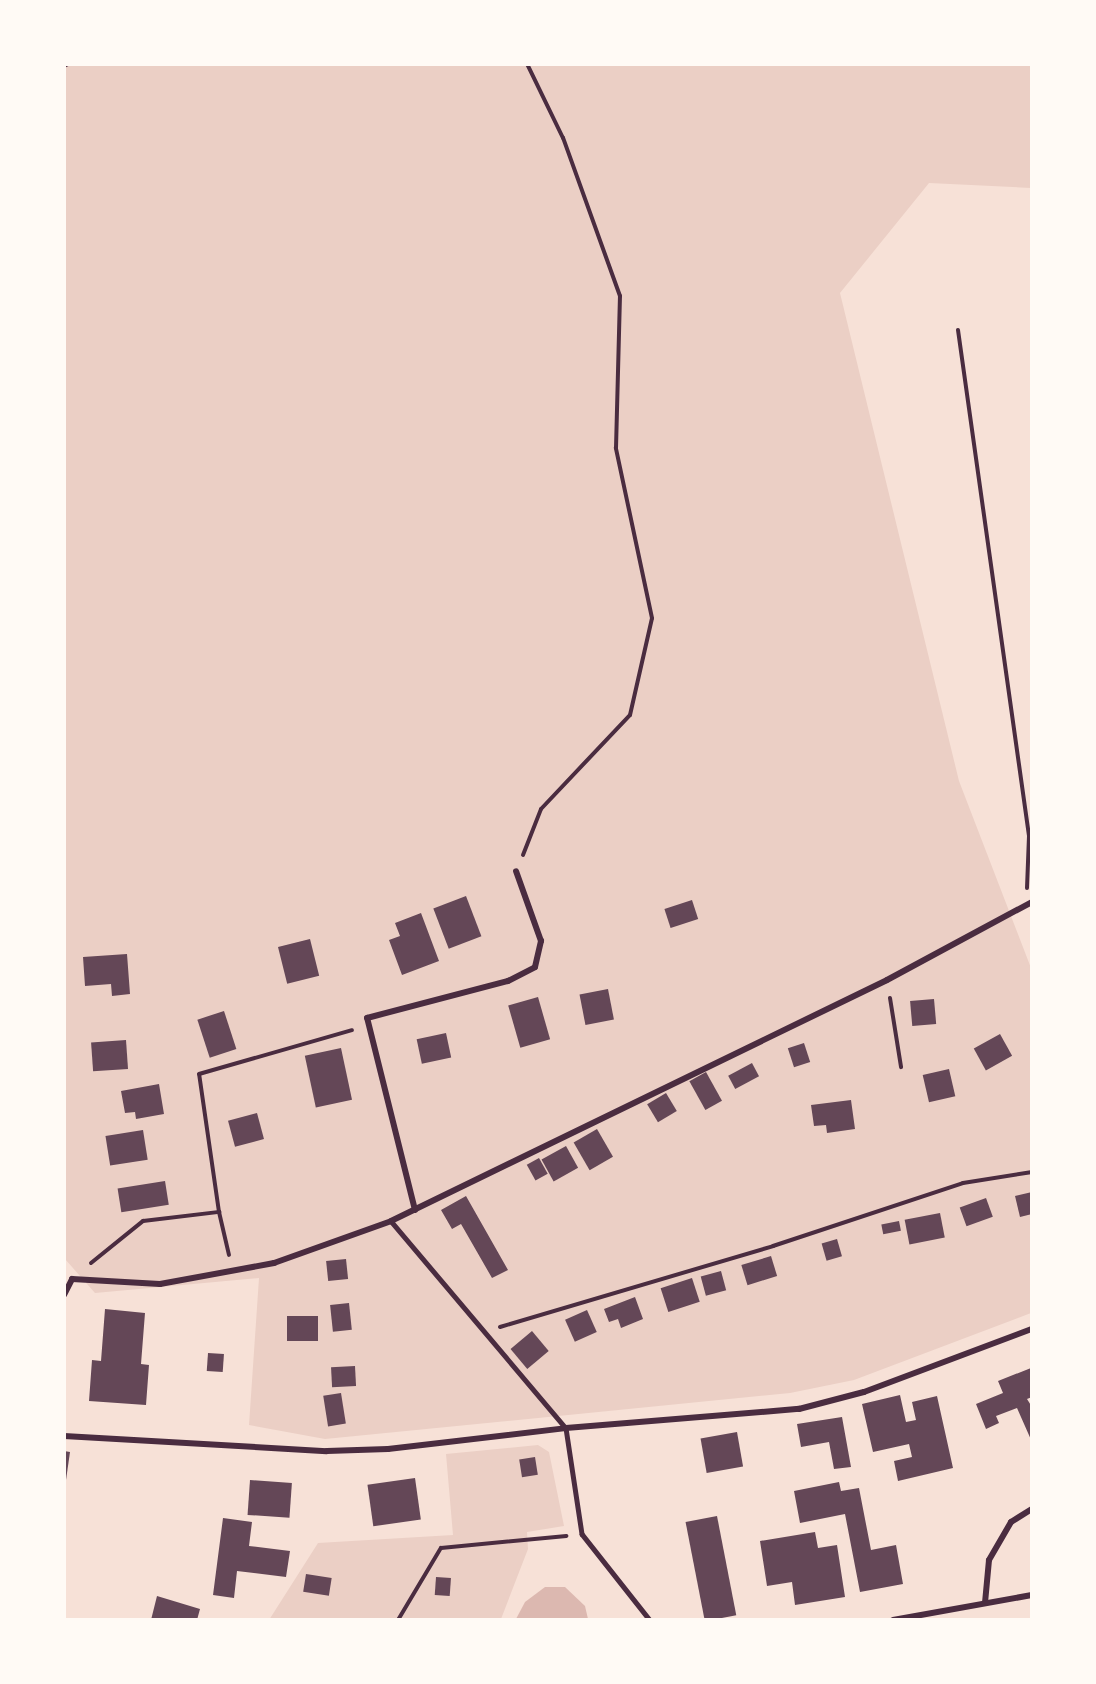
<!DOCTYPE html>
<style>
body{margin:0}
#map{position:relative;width:1096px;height:1684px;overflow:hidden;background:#f7e1d7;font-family:Commissioner,sans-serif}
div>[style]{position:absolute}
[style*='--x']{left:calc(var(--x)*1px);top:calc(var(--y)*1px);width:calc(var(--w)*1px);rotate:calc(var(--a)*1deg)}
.green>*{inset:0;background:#ebcfc5}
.water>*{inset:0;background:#dcb8b0}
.building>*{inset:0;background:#644757;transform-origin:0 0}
.path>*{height:4px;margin:-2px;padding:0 2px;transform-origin:2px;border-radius:2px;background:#4a2c40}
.service>*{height:4.5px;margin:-2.25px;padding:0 2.25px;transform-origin:2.25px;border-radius:2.25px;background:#4a2c40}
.minor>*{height:6px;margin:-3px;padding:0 3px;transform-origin:3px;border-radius:3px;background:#4a2c40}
span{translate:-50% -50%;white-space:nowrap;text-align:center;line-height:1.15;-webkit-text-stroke:6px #fffaf5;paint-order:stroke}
.frame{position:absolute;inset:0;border:66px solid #fffaf5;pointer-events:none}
</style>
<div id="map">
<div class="green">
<i style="clip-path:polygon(65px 65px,1031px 65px,1031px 188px,929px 183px,840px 293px,959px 781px,1031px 968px,1031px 1313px,854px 1380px,790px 1393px,325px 1439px,249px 1425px,259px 1278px,95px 1293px,65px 1259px)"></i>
<i style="clip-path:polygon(538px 1445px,549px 1452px,564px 1526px,527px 1532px,528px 1549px,501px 1619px,269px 1620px,318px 1543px,453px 1535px,446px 1454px)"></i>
</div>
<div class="water">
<i style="clip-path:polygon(545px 1587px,565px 1587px,585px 1606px,588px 1619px,516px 1619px,525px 1602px)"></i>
</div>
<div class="building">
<i style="left:466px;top:896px;width:43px;height:35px;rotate:69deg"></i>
<i style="left:692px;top:900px;width:20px;height:29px;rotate:72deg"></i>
<i style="clip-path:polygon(421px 913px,439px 961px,402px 975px,389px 940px,400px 936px,395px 923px)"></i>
<i style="left:310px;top:939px;width:38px;height:33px;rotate:76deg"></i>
<i style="clip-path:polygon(127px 954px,130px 994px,112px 996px,111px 984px,85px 986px,83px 957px)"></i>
<i style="left:608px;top:989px;width:31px;height:29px;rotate:79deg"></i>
<i style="left:538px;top:997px;width:44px;height:31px;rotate:74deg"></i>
<i style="left:934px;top:999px;width:25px;height:24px;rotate:85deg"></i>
<i style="left:224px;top:1011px;width:40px;height:28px;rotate:72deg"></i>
<i style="left:446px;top:1033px;width:25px;height:30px;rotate:78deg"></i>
<i style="left:1000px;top:1034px;width:25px;height:30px;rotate:61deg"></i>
<i style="left:126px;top:1040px;width:29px;height:35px;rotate:86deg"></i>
<i style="left:804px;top:1043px;width:20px;height:17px;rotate:72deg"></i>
<i style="left:341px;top:1048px;width:53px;height:37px;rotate:78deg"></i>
<i style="left:752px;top:1063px;width:15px;height:27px;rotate:62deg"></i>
<i style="left:949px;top:1069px;width:28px;height:27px;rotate:77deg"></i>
<i style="left:706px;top:1072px;width:33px;height:19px;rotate:61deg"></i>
<i style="clip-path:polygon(159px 1084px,164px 1114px,136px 1119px,135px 1112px,125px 1113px,121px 1091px)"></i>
<i style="left:666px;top:1093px;width:21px;height:22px;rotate:59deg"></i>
<i style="clip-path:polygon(851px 1100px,855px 1129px,827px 1133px,826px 1125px,814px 1126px,811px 1105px)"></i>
<i style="left:257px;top:1113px;width:27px;height:30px;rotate:75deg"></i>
<i style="left:597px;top:1129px;width:32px;height:27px;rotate:60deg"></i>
<i style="left:143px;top:1130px;width:30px;height:38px;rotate:81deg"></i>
<i style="left:566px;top:1146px;width:25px;height:28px;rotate:61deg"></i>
<i style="left:539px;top:1158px;width:18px;height:14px;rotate:61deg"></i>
<i style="left:165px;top:1181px;width:24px;height:48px;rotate:81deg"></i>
<i style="clip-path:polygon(1032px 1192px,1032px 1214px,1020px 1217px,1015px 1196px)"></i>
<i style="clip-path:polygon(466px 1196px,508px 1270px,492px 1278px,461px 1224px,452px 1229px,441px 1210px)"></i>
<i style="left:986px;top:1198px;width:20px;height:28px;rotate:70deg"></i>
<i style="left:940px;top:1213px;width:25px;height:36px;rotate:79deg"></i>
<i style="left:899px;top:1221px;width:10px;height:18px;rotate:79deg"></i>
<i style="left:837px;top:1239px;width:18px;height:16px;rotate:74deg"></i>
<i style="left:771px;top:1256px;width:21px;height:31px;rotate:73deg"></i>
<i style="left:346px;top:1259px;width:20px;height:20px;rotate:84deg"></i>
<i style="left:721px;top:1271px;width:20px;height:21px;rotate:75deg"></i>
<i style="left:692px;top:1278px;width:25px;height:33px;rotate:72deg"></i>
<i style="clip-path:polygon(635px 1297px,643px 1319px,621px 1328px,618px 1319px,609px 1322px,604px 1309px)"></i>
<i style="left:349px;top:1303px;width:27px;height:19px;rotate:84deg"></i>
<i style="clip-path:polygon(105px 1309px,145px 1313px,141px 1364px,149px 1365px,146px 1405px,89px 1401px,92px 1360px,101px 1361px)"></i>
<i style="left:587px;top:1310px;width:24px;height:24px;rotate:66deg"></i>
<i style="left:287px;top:1316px;width:31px;height:25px"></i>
<i style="left:532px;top:1331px;width:26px;height:28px;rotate:50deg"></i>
<i style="left:208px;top:1353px;width:16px;height:18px;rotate:4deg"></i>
<i style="left:355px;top:1366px;width:20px;height:24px;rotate:87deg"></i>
<i style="clip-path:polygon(1031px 1368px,1032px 1397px,1027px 1399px,1032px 1407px,1032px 1442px,1017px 1408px,996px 1416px,999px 1423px,986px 1429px,976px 1404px,1003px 1393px,998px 1381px)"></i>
<i style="left:341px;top:1393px;width:31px;height:18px;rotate:81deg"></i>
<i style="clip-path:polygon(900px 1395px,906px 1422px,916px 1420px,912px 1402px,937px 1396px,953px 1468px,898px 1481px,894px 1461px,912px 1457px,909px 1444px,873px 1452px,862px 1404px)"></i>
<i style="clip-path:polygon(842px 1417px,851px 1467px,834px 1469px,829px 1442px,801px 1447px,797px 1424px)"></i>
<i style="left:737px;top:1432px;width:35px;height:37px;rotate:80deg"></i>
<i style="clip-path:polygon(64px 1451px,70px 1452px,66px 1480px,64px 1479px)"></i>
<i style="left:535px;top:1457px;width:18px;height:16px;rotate:81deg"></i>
<i style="left:415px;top:1478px;width:42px;height:48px;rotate:82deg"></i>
<i style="left:250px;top:1480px;width:42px;height:35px;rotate:4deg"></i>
<i style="clip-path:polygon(839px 1482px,841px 1491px,859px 1488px,871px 1550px,896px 1545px,903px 1584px,860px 1592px,845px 1514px,800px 1523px,794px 1491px)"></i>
<i style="left:717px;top:1516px;width:101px;height:32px;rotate:79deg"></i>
<i style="clip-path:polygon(223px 1518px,252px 1522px,249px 1546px,290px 1551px,286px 1577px,237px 1571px,234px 1598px,213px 1595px)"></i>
<i style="clip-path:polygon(815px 1532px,818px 1548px,837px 1545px,845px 1597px,795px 1605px,792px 1582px,767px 1586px,760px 1541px)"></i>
<i style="left:306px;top:1574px;width:26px;height:18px;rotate:9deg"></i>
<i style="left:436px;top:1577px;width:15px;height:18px;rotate:4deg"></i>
<i style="clip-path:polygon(157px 1596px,200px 1609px,197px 1620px,151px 1620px)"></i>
</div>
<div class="path">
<i style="--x:64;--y:66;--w:4;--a:-27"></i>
<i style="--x:958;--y:330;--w:511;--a:82.01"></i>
<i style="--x:1029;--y:836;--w:52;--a:92.2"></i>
<i style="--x:523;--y:855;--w:49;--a:-68.6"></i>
<i style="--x:541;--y:809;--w:129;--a:-46.6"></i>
<i style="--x:630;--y:715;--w:99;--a:-77.2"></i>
<i style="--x:652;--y:618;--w:174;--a:-102"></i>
<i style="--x:616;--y:448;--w:152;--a:-88.5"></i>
<i style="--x:620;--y:296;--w:168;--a:-109.8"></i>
<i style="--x:563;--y:138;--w:82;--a:-115.9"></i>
<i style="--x:890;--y:998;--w:70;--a:80.9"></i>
<i style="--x:219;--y:1212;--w:139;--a:-98.2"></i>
<i style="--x:199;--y:1074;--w:159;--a:-16"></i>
<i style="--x:91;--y:1263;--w:67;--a:-38.9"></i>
<i style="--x:143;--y:1221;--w:77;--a:-6.8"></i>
<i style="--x:219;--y:1212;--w:44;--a:76.9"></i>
<i style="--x:500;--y:1327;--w:285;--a:-16.5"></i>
<i style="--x:773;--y:1246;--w:200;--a:-18.3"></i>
<i style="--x:963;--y:1183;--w:70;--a:-9.1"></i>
<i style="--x:398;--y:1620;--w:84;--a:-59.2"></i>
<i style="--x:441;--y:1548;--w:126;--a:-5.5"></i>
</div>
<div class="service">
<i style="--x:391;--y:1221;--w:271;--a:49.8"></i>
<i style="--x:566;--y:1428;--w:107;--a:81.4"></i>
<i style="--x:582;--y:1534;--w:110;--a:51.7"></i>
</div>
<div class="minor">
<i style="--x:415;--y:1210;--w:198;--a:-104"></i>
<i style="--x:367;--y:1018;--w:146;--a:-14.7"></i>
<i style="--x:508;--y:981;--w:30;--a:-27"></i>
<i style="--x:535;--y:967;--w:27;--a:-77"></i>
<i style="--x:541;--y:941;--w:74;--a:-109.7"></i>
<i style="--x:64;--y:1295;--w:18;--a:-63"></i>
<i style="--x:72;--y:1279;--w:88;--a:3.3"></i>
<i style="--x:160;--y:1284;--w:116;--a:-10.4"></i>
<i style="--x:274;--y:1263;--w:124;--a:-19.7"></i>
<i style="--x:391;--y:1221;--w:551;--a:-25.91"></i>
<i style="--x:887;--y:980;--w:165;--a:-28.3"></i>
<i style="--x:64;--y:1436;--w:263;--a:3.3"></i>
<i style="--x:327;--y:1451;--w:61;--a:-1.9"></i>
<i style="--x:388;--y:1449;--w:179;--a:-6.7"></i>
<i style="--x:566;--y:1428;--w:234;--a:-4.7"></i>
<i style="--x:799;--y:1409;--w:67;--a:-14.7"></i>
<i style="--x:864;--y:1392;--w:179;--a:-20.6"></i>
<i style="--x:985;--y:1603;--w:43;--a:-84.7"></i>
<i style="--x:989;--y:1560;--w:44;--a:-59.9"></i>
<i style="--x:1011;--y:1522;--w:25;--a:-32"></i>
<i style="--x:893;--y:1620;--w:141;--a:-10.2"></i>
</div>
<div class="frame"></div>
</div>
